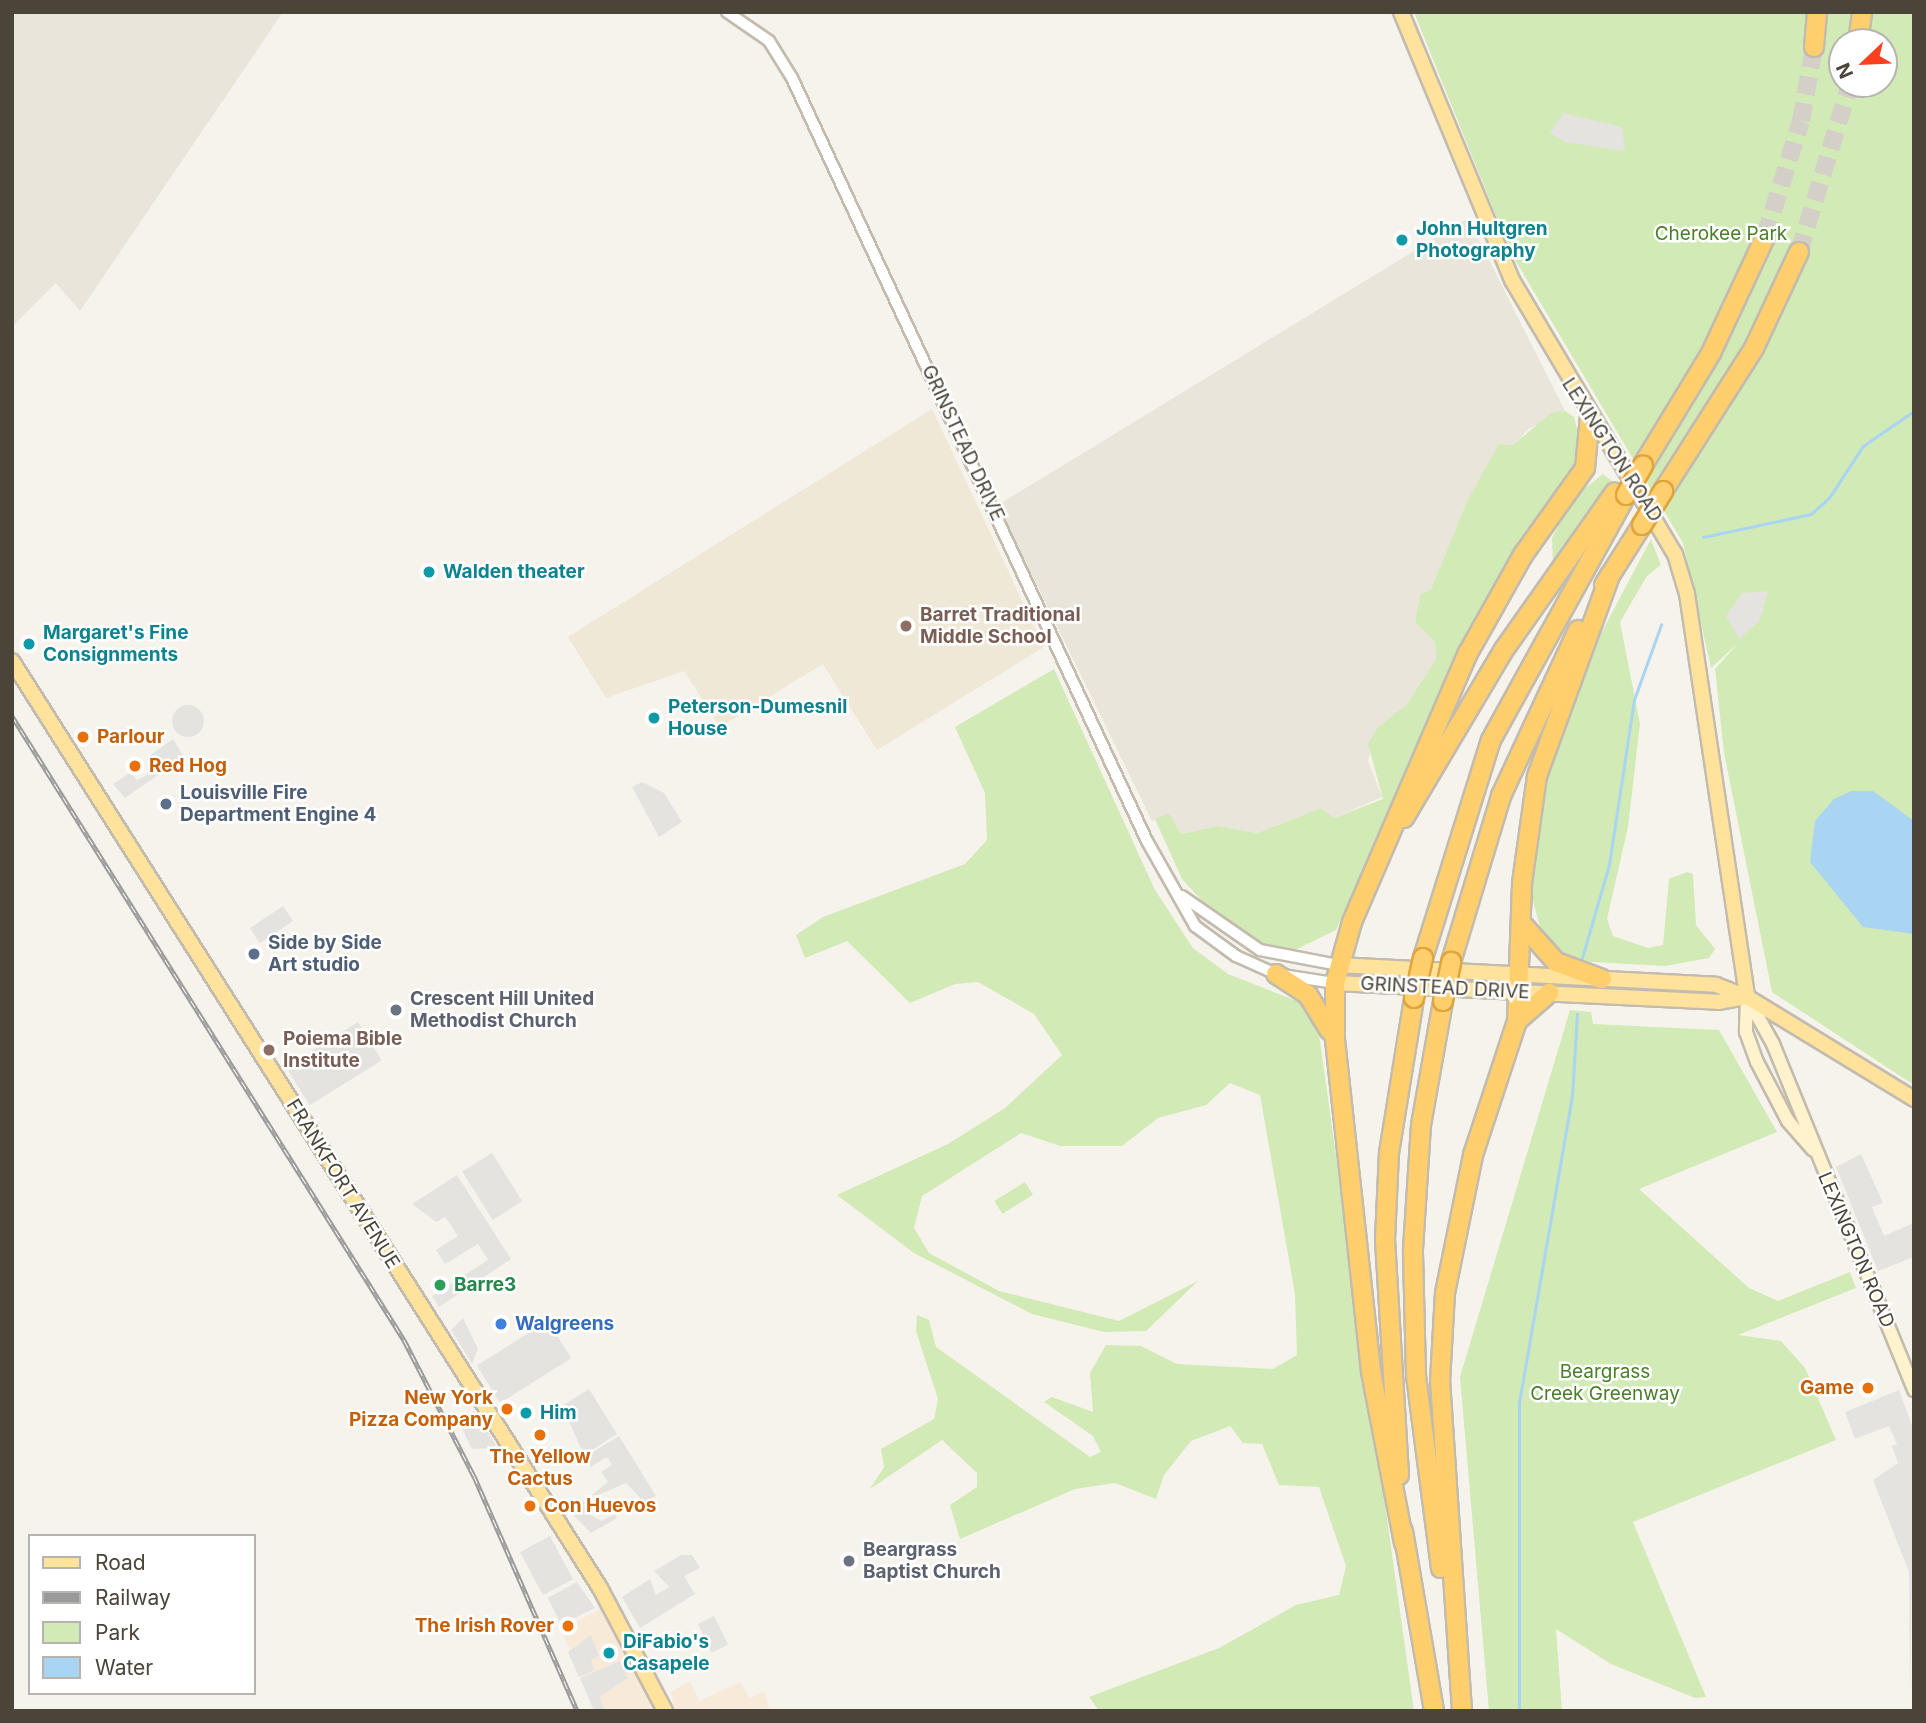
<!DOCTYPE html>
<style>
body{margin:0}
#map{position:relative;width:1926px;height:1723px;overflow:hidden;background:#f6f3ec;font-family:Inter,sans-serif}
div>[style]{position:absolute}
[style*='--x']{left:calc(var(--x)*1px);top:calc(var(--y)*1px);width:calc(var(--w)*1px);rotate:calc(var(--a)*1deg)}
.residential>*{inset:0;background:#eae5da}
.commercial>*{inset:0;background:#f7ead8}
.education>*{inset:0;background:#efe8d6}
.green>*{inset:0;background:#d2eab5;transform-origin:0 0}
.parking>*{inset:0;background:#e5e3e0;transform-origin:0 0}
.round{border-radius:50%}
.water>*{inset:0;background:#a9d4f2}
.stream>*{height:2.5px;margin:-1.25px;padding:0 1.25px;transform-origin:1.25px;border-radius:1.25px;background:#a9d4f2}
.motorway-tunnel>*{height:18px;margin-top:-9px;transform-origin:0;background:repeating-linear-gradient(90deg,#d4d0c8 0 18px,transparent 0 27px)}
.roads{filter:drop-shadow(2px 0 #c2bbae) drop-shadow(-2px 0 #c2bbae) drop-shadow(0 2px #c2bbae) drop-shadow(0 -2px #c2bbae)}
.tertiary>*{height:10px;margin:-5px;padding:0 5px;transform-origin:5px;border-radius:5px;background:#fff}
.secondary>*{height:12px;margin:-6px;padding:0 6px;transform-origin:6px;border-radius:6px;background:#fff3cd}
.primary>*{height:14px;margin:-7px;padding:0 7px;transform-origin:7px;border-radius:7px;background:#ffe39c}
.motorway>*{height:18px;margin:-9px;padding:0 9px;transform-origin:9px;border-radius:9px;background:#ffcf6e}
.rail>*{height:5px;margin-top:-2.5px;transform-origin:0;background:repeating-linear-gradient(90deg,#fff 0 8px,#9a9a9a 0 16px);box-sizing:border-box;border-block:2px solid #9a9a9a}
.bridges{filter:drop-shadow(2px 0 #e0a43c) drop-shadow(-2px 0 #e0a43c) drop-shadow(0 2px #e0a43c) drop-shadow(0 -2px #e0a43c)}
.motorway-bridge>*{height:18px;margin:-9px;padding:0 9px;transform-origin:9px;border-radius:9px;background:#ffcf6e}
.dots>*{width:19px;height:19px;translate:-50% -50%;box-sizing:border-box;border:4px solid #fff;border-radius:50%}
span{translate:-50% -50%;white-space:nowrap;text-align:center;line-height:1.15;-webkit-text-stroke:5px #fff;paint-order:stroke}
.culture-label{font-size:19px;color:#0d838f;font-weight:700}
.left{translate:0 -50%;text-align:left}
.park-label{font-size:19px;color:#4a7f2a}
.street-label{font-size:19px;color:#4b4439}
.education-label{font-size:19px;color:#785e54;font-weight:700}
.food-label{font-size:19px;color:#c56008;font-weight:700}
.right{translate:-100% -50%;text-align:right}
.service-label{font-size:19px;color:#4e5e75;font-weight:700}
.worship-label{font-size:19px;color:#5b616d;font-weight:700}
.leisure-label{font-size:19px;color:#27864d;font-weight:700}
.shop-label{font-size:19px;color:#366cbe;font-weight:700}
.frame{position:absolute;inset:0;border:14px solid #4b4439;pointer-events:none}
.legend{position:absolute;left:28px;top:1534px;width:228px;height:161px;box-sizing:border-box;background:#fff;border:2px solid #b7b4b0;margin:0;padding:9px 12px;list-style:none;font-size:21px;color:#4b4439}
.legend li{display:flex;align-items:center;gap:14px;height:35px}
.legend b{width:35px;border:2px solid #b7b4b0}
.north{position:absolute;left:1828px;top:28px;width:70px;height:70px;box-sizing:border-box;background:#fff;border:2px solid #b7b4b0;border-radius:50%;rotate:247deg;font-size:19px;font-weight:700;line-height:28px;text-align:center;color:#4b4439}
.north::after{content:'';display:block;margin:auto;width:24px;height:32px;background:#fc3f1d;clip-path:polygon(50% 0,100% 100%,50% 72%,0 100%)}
</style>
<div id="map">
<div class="residential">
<i style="clip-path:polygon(12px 12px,283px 12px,80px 311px,56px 283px,12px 327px)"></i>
<i style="clip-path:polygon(1468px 218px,1565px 411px,1527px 430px,1467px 501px,1431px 589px,1420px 595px,1415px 621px,1435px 642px,1436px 659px,1407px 704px,1378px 727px,1368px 761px,1382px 797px,1334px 818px,1321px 808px,1257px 833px,1217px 826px,1181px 834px,1169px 813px,1152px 821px,998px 505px)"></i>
</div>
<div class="commercial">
<i style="clip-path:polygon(603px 1608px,640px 1675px,656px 1711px,597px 1711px,561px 1629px)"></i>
<i style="clip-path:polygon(690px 1681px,699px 1701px,741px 1682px,749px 1698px,764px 1691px,770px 1711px,675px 1711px,671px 1692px)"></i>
</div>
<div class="education">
<i style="clip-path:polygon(932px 409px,1044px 647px,877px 750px,823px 664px,720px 727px,684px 671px,606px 698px,568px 637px)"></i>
</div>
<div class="green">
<i style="clip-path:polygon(evenodd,1414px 12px,1914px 12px,1914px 1085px,1772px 992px,1724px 753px,1715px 669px,1739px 642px,1711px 668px,1683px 543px,1511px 253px,1414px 12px,1842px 42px,1884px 42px,1884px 84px,1842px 84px,1842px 42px)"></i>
<i style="clip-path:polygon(1565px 411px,1574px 417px,1582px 449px,1574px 472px,1518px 543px,1477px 615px,1336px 930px,1295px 950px,1264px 945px,1217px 917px,1182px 879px,1155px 819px,1169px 813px,1181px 834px,1217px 826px,1257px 833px,1321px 808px,1334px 818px,1383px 799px,1368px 744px,1378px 727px,1407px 704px,1436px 659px,1435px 642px,1415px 622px,1420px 595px,1431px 589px,1467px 501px,1499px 444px,1513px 445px,1551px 413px)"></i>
<i style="clip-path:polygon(1603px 474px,1613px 482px,1553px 563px,1552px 538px,1574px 497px)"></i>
<i style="clip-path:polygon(1651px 539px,1661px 565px,1647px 576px,1620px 622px,1640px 724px,1628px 827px,1607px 919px,1613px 936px,1648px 948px,1663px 945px,1669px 879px,1687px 872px,1693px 874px,1696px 925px,1715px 949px,1709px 958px,1665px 966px,1575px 961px,1545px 943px,1531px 895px,1548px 777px,1587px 660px)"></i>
<i style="clip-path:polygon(1054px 669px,1155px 890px,1193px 948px,1228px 974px,1304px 1004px,1318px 1027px,1414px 1711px,1099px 1711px,1089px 1697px,1219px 1648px,1296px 1605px,1339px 1595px,1346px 1566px,1319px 1487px,1279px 1485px,1262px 1444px,1243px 1443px,1230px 1426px,1191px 1441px,1164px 1475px,1156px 1499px,1115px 1483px,1075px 1489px,960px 1539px,950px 1505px,977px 1487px,977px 1473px,942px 1440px,870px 1489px,884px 1467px,881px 1449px,934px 1419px,938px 1399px,916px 1331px,917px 1315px,929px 1320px,936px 1347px,1090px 1457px,1101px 1452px,1093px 1436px,1044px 1402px,1052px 1397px,1093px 1412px,1090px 1373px,1106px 1345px,1141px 1346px,1177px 1364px,1273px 1369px,1297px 1355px,1295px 1294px,1260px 1095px,1230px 1083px,1206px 1105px,1158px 1118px,1122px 1146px,1060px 1146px,1021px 1133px,922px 1196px,914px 1228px,929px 1253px,999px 1291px,1119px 1321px,1198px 1281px,1146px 1331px,1104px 1332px,1032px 1314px,914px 1253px,837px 1195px,948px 1144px,1005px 1108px,1062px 1055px,1034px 1014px,978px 982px,955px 984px,910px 1003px,847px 941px,805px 958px,796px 935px,823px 917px,965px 864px,987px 840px,985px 793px,955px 727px)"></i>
<i style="clip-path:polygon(1570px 1010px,1591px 1012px,1593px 1024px,1719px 1030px,1777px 1132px,1639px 1189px,1749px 1288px,1778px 1301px,1850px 1272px,1856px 1288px,1738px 1335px,1781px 1341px,1805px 1368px,1836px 1440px,1633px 1522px,1706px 1697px,1695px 1698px,1611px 1664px,1556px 1629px,1562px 1711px,1489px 1711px,1460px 1377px)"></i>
<i style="left:1025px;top:1182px;width:15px;height:36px;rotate:58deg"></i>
</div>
<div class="parking">
<i style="clip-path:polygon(1563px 113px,1622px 127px,1625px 151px,1565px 142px,1550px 133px)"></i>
<i style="clip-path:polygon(1768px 591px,1760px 620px,1739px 639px,1726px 616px,1742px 593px)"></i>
<i class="round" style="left:172px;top:705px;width:32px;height:32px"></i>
<i style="clip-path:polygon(173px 739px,184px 757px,125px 798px,113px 784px,131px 772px,137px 780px,147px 775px,148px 757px)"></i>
<i style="clip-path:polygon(642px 782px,664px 793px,682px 822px,659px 837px,632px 787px)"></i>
<i style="left:283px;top:906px;width:18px;height:40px;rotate:56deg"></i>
<i style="left:358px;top:1022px;width:45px;height:85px;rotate:58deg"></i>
<i style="left:492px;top:1153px;width:57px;height:35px;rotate:58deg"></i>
<i style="clip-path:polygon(1861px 1154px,1883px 1203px,1872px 1207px,1884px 1236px,1914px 1223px,1914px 1257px,1878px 1271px,1836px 1167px)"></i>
<i style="clip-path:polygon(457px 1175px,511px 1259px,439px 1307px,432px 1296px,488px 1260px,478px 1244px,445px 1264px,436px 1250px,458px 1236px,445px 1217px,436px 1222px,412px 1204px)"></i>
<i style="clip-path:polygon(463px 1318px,478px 1349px,472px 1364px,451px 1330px)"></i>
<i style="left:548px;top:1321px;width:44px;height:84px;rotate:58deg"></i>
<i style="clip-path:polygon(589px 1389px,617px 1434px,584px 1455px,562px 1406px)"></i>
<i style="clip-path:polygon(1899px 1390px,1914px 1431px,1910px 1699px,1909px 1572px,1873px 1480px,1898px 1463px,1892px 1446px,1897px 1444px,1889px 1426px,1855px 1439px,1845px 1412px)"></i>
<i style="clip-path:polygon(474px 1411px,498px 1448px,472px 1449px,458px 1420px)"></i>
<i style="clip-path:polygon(619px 1436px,656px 1496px,644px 1502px,626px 1483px,596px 1496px,584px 1504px,588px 1513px,601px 1521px,615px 1514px,617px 1518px,591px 1533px,574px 1516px,575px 1508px,608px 1482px,601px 1472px,612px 1465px,607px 1457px,591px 1467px,585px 1457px)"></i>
<i style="left:550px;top:1536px;width:49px;height:34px;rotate:62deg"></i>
<i style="clip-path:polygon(681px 1555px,692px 1555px,700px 1568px,684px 1576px,695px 1594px,640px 1628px,622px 1597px,650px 1579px,656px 1595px,669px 1587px,654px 1571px)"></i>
<i style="clip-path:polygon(577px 1582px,595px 1608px,561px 1625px,548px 1598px)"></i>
<i style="left:714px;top:1616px;width:32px;height:18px;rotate:64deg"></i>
<i style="clip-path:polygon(591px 1635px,599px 1656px,591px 1660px,594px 1670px,579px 1677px,568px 1652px)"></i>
<i style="clip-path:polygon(620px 1661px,628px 1678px,599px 1697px,605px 1711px,594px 1711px,580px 1678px)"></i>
</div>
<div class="water">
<i style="clip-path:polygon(1851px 791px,1873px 791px,1914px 821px,1914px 934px,1863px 927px,1810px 862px,1815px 821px,1834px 799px)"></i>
</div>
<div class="stream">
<i style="--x:1703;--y:537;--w:110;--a:-12"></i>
<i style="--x:1811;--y:514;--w:24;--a:-42"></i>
<i style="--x:1829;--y:498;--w:62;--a:-56.8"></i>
<i style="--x:1863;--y:446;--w:62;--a:-34.5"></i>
<i style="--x:1582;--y:958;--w:97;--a:-73.8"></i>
<i style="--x:1609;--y:865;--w:167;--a:-81.4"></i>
<i style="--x:1634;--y:700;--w:80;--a:-70.2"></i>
<i style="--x:1519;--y:1711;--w:308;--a:-90"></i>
<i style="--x:1519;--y:1403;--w:312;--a:-80.2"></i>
<i style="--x:1572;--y:1096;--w:82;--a:-86.5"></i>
</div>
<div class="motorway-tunnel">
<i style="--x:1765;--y:237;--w:121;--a:-72.8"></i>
<i style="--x:1801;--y:121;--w:75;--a:-80"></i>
<i style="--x:1799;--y:252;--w:176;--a:-73.1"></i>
</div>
<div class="roads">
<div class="tertiary">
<i style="--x:727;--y:12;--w:51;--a:34.6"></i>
<i style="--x:769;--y:41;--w:44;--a:58.1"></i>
<i style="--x:792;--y:78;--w:842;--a:65.05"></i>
<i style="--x:1147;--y:841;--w:98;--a:60.5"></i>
<i style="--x:1195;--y:926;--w:51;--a:36.2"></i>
<i style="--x:1236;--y:956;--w:44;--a:24.2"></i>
<i style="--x:1276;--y:974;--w:60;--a:8.7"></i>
<i style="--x:1182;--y:896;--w:95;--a:34.7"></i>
<i style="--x:1260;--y:950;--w:79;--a:10.9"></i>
</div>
<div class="secondary">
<i style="--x:1747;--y:997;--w:54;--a:61"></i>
<i style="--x:1773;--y:1044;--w:374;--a:67.8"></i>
<i style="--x:1747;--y:998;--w:34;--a:92"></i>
<i style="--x:1746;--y:1032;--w:32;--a:70"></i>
<i style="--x:1757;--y:1062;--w:67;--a:62.3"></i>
<i style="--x:1788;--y:1121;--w:38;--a:49"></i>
</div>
<div class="primary">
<i style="--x:1401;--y:12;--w:290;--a:67.5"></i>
<i style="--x:1512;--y:280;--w:319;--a:59.3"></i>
<i style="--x:1675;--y:554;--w:42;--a:73.3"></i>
<i style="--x:1687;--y:594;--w:407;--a:81.5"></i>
<i style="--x:12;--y:661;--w:1098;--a:57.61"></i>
<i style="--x:600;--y:1588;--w:139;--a:62.1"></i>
<i style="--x:1338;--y:965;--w:379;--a:3"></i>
<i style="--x:1716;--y:985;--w:33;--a:21"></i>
<i style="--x:1747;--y:997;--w:196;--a:31.4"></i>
<i style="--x:1335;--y:983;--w:383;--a:2.8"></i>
<i style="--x:1718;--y:1002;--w:28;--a:-10"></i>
</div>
<div class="motorway">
<i style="--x:1858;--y:42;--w:30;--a:-82"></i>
<i style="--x:1814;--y:47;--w:35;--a:-85"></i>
<i style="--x:1643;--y:465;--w:131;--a:-58.7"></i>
<i style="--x:1711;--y:353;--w:128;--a:-65"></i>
<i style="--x:1663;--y:491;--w:169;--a:-57.5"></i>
<i style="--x:1754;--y:348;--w:106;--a:-64.9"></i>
<i style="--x:1604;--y:585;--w:71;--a:-57.7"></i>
<i style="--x:1404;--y:818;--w:194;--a:-59.3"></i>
<i style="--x:1503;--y:651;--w:194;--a:-54.8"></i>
<i style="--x:1523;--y:925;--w:50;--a:48.3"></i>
<i style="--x:1556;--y:962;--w:49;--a:20.3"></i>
<i style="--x:1423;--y:958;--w:228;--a:-72.7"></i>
<i style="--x:1491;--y:740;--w:280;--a:-61.1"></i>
<i style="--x:1451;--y:962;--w:173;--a:-73.2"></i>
<i style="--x:1501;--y:796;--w:183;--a:-65.1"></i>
<i style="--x:1276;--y:974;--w:38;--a:33"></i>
<i style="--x:1308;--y:995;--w:42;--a:58.6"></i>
<i style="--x:1517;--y:1021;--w:43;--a:-41.2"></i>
<i style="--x:1399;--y:1475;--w:235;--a:-93.4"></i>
<i style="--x:1385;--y:1240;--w:87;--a:-87.4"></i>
<i style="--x:1389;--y:1153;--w:157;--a:-80.8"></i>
<i style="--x:1403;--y:1531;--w:183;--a:80.2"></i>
<i style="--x:1404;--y:1543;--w:175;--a:-100.9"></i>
<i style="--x:1371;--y:1371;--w:332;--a:-96.2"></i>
<i style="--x:1335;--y:1041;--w:58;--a:-90"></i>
<i style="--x:1335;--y:983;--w:63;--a:-74.4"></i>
<i style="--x:1352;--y:922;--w:293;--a:-66.7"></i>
<i style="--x:1468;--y:653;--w:112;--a:-60.7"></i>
<i style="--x:1523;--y:555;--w:107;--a:-54.5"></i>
<i style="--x:1585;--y:468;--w:52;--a:-84.5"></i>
<i style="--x:1441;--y:1568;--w:194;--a:-97.4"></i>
<i style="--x:1416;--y:1376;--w:127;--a:-91.4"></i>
<i style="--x:1413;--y:1249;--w:124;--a:-86.3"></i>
<i style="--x:1421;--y:1125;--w:126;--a:-79.9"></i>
<i style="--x:1462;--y:1711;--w:330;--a:-93.8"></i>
<i style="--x:1440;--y:1382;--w:89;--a:-86.8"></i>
<i style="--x:1445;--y:1293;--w:141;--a:-78.5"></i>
<i style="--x:1473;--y:1155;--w:141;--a:-71.8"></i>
<i style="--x:1517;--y:1021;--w:138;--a:-87.9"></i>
<i style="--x:1522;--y:883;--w:108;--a:-82"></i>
<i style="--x:1537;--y:776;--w:214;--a:-70"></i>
</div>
</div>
<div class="rail">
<i style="--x:12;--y:716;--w:737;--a:57.86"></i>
<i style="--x:404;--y:1340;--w:153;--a:62.8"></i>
<i style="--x:474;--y:1476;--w:257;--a:66.3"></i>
</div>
<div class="bridges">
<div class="motorway-bridge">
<i style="--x:1626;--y:495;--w:34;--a:-60"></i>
<i style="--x:1642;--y:525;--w:40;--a:-58"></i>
<i style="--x:1414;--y:998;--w:41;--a:-77.3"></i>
<i style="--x:1443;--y:1001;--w:40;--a:-78"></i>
</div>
</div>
<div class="dots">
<i style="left:1402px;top:240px;background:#0f9aa8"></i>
<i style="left:429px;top:572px;background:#0f9aa8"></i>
<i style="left:906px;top:626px;background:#8d6e63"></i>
<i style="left:29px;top:644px;background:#0f9aa8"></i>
<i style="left:654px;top:718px;background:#0f9aa8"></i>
<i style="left:83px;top:737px;background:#e8710a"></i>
<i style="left:135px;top:766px;background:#e8710a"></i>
<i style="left:166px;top:804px;background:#5c6f8a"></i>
<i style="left:254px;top:954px;background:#5c6f8a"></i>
<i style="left:396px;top:1010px;background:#6b7280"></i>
<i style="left:269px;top:1050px;background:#8d6e63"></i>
<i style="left:440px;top:1285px;background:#2e9e5b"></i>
<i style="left:501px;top:1324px;background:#3f7fe0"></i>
<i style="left:1868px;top:1388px;background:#e8710a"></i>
<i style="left:507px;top:1409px;background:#e8710a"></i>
<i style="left:526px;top:1413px;background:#0f9aa8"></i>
<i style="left:540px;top:1435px;background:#e8710a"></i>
<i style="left:530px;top:1506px;background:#e8710a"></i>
<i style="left:849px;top:1561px;background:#6b7280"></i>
<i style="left:568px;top:1626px;background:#e8710a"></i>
<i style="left:609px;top:1653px;background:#0f9aa8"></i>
</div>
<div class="culture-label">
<span class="left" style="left:1416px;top:240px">John Hultgren<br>Photography</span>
<span class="left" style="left:443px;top:572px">Walden theater</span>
<span class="left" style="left:43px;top:644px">Margaret's Fine<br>Consignments</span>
<span class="left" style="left:668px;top:718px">Peterson-Dumesnil<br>House</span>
<span class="left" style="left:540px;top:1413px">Him</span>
<span class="left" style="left:623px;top:1653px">DiFabio's<br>Casapele</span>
</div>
<div class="park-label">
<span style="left:1721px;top:234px">Cherokee Park</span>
<span style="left:1605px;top:1383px">Beargrass<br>Creek Greenway</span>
</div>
<div class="street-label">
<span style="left:963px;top:443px;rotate:65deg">GRINSTEAD DRIVE</span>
<span style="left:1612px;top:450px;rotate:57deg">LEXINGTON ROAD</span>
<span style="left:1445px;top:988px;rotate:3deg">GRINSTEAD DRIVE</span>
<span style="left:343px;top:1184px;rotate:58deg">FRANKFORT AVENUE</span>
<span style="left:1856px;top:1250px;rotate:67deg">LEXINGTON ROAD</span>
</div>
<div class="education-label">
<span class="left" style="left:920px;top:626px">Barret Traditional<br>Middle School</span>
<span class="left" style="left:283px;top:1050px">Poiema Bible<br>Institute</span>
</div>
<div class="food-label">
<span class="left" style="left:97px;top:737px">Parlour</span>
<span class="left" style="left:149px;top:766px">Red Hog</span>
<span class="right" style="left:1854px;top:1388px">Game</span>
<span class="right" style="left:493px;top:1409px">New York<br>Pizza Company</span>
<span style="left:540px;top:1468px">The Yellow<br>Cactus</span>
<span class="left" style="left:544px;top:1506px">Con Huevos</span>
<span class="right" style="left:554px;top:1626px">The Irish Rover</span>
</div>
<div class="service-label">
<span class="left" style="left:180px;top:804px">Louisville Fire<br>Department Engine 4</span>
<span class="left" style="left:268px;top:954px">Side by Side<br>Art studio</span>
</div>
<div class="worship-label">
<span class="left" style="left:410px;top:1010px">Crescent Hill United<br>Methodist Church</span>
<span class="left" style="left:863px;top:1561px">Beargrass<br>Baptist Church</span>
</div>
<div class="leisure-label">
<span class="left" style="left:454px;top:1285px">Barre3</span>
</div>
<div class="shop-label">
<span class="left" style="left:515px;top:1324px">Walgreens</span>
</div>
<div class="frame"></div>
<ul class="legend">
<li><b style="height:9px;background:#ffe39c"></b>Road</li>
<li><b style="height:9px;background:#9a9a9a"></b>Railway</li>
<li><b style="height:19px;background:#d2eab5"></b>Park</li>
<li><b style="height:19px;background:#a9d4f2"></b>Water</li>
</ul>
<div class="north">N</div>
</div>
